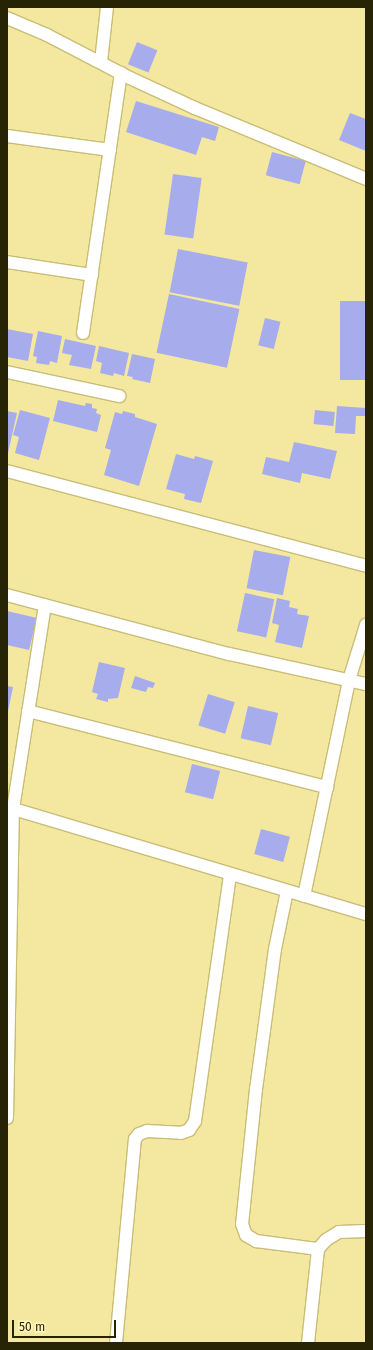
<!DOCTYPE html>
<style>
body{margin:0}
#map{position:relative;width:373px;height:1350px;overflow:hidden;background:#f4e8a0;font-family:"Fira Sans",sans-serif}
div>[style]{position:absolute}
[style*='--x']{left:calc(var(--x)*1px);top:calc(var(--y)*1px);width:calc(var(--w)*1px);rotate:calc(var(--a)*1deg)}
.building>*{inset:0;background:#a6acec;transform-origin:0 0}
.roads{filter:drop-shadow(1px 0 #c8bd76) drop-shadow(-1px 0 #c8bd76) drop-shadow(0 1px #c8bd76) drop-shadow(0 -1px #c8bd76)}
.street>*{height:12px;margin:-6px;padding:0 6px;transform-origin:6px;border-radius:6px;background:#fff}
span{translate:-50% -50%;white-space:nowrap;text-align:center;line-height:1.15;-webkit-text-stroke:3px #fef5bc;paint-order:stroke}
.frame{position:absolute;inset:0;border:8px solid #272305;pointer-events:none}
.scale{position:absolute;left:12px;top:1320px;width:104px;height:18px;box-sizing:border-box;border:2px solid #272305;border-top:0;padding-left:5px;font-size:12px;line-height:14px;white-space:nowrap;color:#272305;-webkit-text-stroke:3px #fef5bc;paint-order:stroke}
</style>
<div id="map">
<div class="building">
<i style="left:137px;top:42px;width:22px;height:24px;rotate:22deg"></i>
<i style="clip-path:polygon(136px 101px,219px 127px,215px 141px,202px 137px,196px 155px,126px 132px)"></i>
<i style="clip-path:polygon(350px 113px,366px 119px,366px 151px,339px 140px)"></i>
<i style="left:272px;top:152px;width:35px;height:24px;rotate:15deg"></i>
<i style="left:173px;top:174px;width:29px;height:61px;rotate:8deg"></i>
<i style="left:178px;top:249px;width:71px;height:44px;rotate:11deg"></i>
<i style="left:169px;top:294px;width:72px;height:60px;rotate:12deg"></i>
<i style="left:340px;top:301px;width:26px;height:79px"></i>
<i style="left:265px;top:318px;width:16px;height:28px;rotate:14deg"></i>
<i style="clip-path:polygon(7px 329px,33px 334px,28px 361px,7px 357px)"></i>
<i style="clip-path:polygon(38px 331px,62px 336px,57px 363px,50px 361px,49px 365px,36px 363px,37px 357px,33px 356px)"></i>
<i style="clip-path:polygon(65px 339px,96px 346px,91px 369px,69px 365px,72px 355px,62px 353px)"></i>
<i style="clip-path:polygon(99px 346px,129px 353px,124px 376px,114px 373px,113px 376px,100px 373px,102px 363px,96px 361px)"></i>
<i style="clip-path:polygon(132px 354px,155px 359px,150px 383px,132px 379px,133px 377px,127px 376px)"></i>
<i style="clip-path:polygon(58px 400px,85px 406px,86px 403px,92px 404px,92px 408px,97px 409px,96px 413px,101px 415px,97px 432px,53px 421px)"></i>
<i style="clip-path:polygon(337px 406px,366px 408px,366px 416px,356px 416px,355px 434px,335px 433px)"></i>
<i style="clip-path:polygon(20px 410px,50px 418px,39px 460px,15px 453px,19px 437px,13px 435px)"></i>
<i style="left:315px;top:410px;width:20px;height:14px;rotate:6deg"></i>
<i style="clip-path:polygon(7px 411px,17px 413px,8px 453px,7px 453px)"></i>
<i style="clip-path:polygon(123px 411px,135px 414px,135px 417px,157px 424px,139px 486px,104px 475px,111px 450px,105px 448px,115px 412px,122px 414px)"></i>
<i style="clip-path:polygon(294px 442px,337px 451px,330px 479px,302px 473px,300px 483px,262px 474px,266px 457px,289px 462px)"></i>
<i style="clip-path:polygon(176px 454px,194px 459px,195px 456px,213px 461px,201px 503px,184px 499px,185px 494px,166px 489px)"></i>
<i style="left:254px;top:550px;width:37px;height:39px;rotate:11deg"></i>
<i style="left:245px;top:593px;width:30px;height:39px;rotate:12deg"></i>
<i style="clip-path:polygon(277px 598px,290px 601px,289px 607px,298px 609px,297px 614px,309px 616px,302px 648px,275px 642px,279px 625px,272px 623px)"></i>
<i style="clip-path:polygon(7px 611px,37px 618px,29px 650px,7px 645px)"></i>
<i style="clip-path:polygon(99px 662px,125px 668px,118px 698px,108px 699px,108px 702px,96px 699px,98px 694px,92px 692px)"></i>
<i style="clip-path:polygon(135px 676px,155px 683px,153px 688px,148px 687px,146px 692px,131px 688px)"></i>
<i style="clip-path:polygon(7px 686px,13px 687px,8px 711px,7px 711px)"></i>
<i style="left:208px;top:694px;width:28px;height:33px;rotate:17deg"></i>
<i style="left:248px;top:706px;width:31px;height:33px;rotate:13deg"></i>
<i style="left:192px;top:764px;width:29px;height:29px;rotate:14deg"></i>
<i style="left:261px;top:829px;width:30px;height:26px;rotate:15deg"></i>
</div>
<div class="roads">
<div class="street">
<i style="--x:7;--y:18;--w:43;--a:23"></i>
<i style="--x:47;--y:35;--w:93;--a:27.4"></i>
<i style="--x:130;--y:78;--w:72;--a:24.8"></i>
<i style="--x:195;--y:108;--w:185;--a:22.5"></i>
<i style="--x:101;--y:62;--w:55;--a:-83.8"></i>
<i style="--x:7;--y:136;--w:104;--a:7.7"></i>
<i style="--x:7;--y:262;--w:86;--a:8.7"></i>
<i style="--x:83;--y:333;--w:263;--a:-81.7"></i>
<i style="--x:7;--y:372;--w:115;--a:12.1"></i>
<i style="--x:7;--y:471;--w:371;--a:14.8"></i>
<i style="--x:7;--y:595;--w:230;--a:14.9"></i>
<i style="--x:229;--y:654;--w:140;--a:12.4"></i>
<i style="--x:28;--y:711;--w:309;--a:14.3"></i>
<i style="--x:7;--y:807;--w:375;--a:16.6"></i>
<i style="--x:287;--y:891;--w:59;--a:101.7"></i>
<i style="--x:275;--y:949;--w:141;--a:97.7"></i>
<i style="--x:256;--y:1089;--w:136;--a:95.9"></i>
<i style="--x:242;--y:1224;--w:12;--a:70"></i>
<i style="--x:246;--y:1235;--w:12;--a:31"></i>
<i style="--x:256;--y:1241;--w:63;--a:7.4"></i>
<i style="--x:304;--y:896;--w:221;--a:-78.2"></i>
<i style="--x:349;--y:680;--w:58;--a:-72.8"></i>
<i style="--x:7;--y:1118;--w:309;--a:-88.9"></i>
<i style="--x:13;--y:809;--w:206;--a:-81.1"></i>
<i style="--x:116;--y:1343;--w:205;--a:-84.7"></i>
<i style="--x:135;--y:1139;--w:6;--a:-51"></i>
<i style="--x:139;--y:1134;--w:9;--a:-21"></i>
<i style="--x:147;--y:1131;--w:34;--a:3"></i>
<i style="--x:181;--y:1133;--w:9;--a:-21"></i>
<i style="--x:189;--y:1130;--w:11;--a:-56"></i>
<i style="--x:195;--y:1121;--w:249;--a:-81.9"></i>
<i style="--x:308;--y:1343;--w:95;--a:-83.9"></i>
<i style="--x:318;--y:1249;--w:12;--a:-48"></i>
<i style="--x:326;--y:1240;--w:15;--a:-32"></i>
<i style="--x:339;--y:1232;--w:27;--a:-2"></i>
</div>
</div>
<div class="frame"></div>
<div class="scale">50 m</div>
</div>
